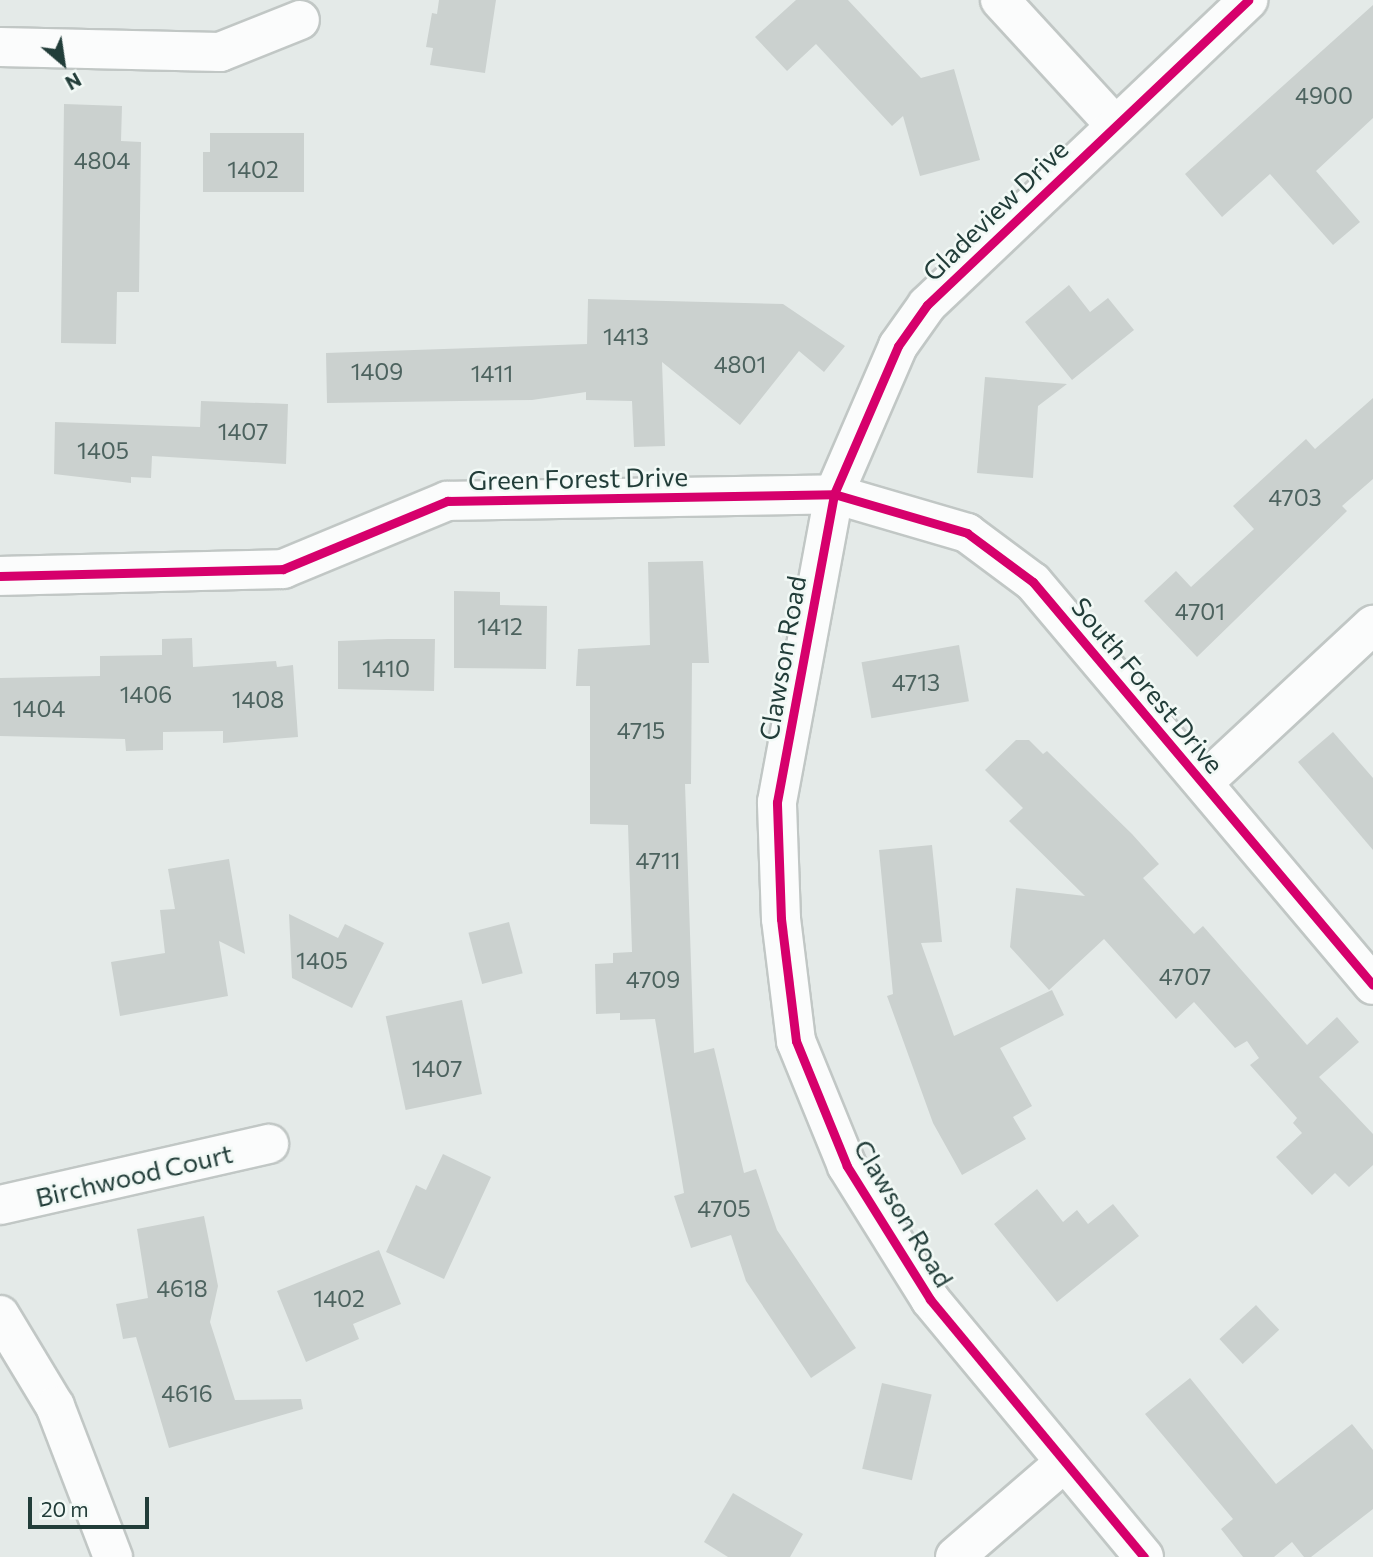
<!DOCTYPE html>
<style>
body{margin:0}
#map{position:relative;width:1373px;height:1557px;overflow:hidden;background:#e4eae8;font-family:Commissioner,sans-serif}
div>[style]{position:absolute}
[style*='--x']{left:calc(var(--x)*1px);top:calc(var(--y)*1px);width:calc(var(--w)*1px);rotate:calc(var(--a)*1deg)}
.building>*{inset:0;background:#cbd1cf;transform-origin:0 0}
.roads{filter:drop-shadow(2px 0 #c1c7c5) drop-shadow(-2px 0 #c1c7c5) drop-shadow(0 2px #c1c7c5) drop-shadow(0 -2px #c1c7c5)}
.minor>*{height:38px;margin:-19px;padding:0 19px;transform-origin:19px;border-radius:19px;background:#fbfcfc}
.cycleway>*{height:9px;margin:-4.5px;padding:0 4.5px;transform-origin:4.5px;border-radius:4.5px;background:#d6006c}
span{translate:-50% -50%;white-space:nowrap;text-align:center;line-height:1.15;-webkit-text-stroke:5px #f2f9f6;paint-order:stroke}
.number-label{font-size:23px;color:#4d635f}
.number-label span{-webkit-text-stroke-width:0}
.street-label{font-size:26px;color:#223d39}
.north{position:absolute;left:28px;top:28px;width:70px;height:70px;-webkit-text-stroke:5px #f2f9f6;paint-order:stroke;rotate:151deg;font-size:19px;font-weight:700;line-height:28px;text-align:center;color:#223d39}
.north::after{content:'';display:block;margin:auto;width:24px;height:32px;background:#223d39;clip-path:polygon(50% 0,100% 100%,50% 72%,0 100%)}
.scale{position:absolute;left:28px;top:1497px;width:121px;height:32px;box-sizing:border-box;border:4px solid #223d39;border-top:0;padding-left:9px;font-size:21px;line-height:24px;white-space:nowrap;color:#223d39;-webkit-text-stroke:5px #f2f9f6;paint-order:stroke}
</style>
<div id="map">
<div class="building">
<i style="clip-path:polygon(439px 0,496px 0,485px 73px,430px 65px,433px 48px,426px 47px,432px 13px,437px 14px)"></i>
<i style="clip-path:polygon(796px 0,848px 0,921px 78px,954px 69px,980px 160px,920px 176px,903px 116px,892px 126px,816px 44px,787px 71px,755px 37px)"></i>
<i style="clip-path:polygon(1373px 5px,1373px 118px,1316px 171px,1360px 222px,1333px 245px,1270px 174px,1222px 217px,1185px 174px)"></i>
<i style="clip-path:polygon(64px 104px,122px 106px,121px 141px,141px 142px,139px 292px,117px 292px,116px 344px,61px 343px)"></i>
<i style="clip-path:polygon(210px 133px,304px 133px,304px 192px,203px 192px,203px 152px,210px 152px)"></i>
<i style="clip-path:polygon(1069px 285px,1090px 312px,1108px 298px,1134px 330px,1072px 380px,1025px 322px)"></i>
<i style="clip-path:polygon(588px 299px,783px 304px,845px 346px,824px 372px,799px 351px,740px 425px,662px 362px,665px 446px,634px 447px,632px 401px,586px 400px,586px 392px,532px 400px,327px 403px,326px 353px,587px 344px)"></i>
<i style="clip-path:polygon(985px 377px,1067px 384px,1038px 406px,1033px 478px,977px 473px)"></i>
<i style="clip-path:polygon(1373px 398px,1373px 479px,1342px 506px,1347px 511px,1197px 657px,1144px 601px,1176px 571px,1191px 587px,1254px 529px,1233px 506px,1306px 439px,1315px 449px)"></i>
<i style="clip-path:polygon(201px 401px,288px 404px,286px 464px,152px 456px,151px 478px,131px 477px,131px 483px,54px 474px,55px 422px,200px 427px)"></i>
<i style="clip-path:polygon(703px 561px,709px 663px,692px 663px,691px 784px,685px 784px,694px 1053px,714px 1048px,744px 1173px,756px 1169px,777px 1230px,856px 1348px,811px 1378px,746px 1281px,731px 1235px,691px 1248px,674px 1196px,684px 1193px,655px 1019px,620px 1020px,620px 1013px,596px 1014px,595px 964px,613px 963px,613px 953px,632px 952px,628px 825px,590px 824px,590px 686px,576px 686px,578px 649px,650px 645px,648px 562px)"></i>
<i style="clip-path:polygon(454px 591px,500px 592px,500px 605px,547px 606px,546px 669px,454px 668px)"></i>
<i style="clip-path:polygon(192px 638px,193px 667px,276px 661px,277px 667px,293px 665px,298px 737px,223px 743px,223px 731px,163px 732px,163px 750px,126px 751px,125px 739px,0 736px,0 678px,100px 676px,100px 656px,162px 655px,162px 639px)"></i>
<i style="clip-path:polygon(388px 639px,435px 639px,434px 691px,338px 689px,338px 641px)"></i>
<i style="left:959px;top:645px;width:57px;height:99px;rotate:80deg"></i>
<i style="clip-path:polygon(1333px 732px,1373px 778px,1373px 850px,1298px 762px)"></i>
<i style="clip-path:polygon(1016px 740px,1029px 740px,1043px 754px,1047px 751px,1132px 834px,1159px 864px,1143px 878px,1194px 934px,1203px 926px,1307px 1045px,1337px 1017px,1359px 1042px,1319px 1077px,1373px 1134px,1373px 1165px,1349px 1187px,1335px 1173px,1312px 1195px,1276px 1157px,1302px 1133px,1293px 1123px,1297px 1118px,1250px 1065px,1259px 1058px,1247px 1041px,1235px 1048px,1194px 1002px,1176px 1019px,1104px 939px,1049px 990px,1010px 947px,1016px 888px,1085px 896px,1009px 821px,1023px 808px,985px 770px)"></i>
<i style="clip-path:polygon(932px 845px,942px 942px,921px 943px,954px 1036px,1052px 990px,1064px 1015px,1000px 1048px,1032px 1106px,1013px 1117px,1026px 1139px,962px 1175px,933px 1123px,887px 996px,893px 994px,879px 850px)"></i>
<i style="clip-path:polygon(229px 859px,245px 954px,219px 941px,228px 996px,120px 1016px,111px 962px,165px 953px,160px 910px,175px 909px,168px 869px)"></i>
<i style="clip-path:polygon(289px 914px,338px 938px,345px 924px,384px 943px,352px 1008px,292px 978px)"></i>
<i style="left:509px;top:922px;width:53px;height:42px;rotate:75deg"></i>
<i style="left:462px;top:1000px;width:96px;height:78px;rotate:78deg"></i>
<i style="clip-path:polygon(443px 1154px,491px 1177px,444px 1279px,386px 1252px,416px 1185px,426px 1190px)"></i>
<i style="clip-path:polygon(1037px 1189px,1063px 1222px,1077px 1210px,1088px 1224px,1113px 1204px,1139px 1236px,1057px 1302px,994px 1224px)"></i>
<i style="clip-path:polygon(204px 1216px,218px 1286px,210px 1322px,235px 1400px,301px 1399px,303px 1409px,169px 1448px,136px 1337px,123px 1339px,116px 1304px,148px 1298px,137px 1229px)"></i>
<i style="clip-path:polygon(379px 1250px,401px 1304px,353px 1324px,359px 1339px,306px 1362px,277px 1291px)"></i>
<i style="left:1256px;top:1305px;width:34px;height:50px;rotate:47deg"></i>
<i style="clip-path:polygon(1190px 1378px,1276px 1484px,1352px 1424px,1373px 1450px,1373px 1509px,1311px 1557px,1304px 1557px,1292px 1542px,1274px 1557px,1243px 1557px,1221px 1529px,1233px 1519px,1145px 1414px)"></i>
<i style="left:882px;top:1383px;width:51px;height:88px;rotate:13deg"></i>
<i style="clip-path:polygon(733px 1493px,803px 1534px,790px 1557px,728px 1557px,704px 1542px)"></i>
</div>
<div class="roads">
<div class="minor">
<i style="--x:1000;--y:0;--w:168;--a:47.4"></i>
<i style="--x:0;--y:47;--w:220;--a:1.3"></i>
<i style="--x:220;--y:52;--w:86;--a:-21.8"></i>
<i style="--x:0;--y:576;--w:283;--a:-1.4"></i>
<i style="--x:283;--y:569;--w:178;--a:-22.5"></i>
<i style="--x:447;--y:501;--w:387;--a:-1"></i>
<i style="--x:834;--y:494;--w:139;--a:16.3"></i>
<i style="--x:967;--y:533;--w:82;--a:36.6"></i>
<i style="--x:1033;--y:582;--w:527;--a:49.85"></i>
<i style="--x:1204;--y:782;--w:231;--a:-42.9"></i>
<i style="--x:0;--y:1205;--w:276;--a:-12.8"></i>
<i style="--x:0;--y:1315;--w:106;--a:58.9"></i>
<i style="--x:55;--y:1406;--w:162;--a:69"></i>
<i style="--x:955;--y:1557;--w:144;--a:-40.8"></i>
<i style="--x:1144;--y:1557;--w:335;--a:-129.7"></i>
<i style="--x:930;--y:1299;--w:157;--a:-122"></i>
<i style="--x:847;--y:1166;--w:135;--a:-112.2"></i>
<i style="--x:796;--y:1041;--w:123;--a:-97"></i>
<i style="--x:781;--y:919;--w:117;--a:-92"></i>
<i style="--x:777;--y:802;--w:313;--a:-79.5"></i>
<i style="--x:834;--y:494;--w:161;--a:-66.6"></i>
<i style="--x:898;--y:346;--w:50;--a:-54.7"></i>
<i style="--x:927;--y:305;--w:443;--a:-43.5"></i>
</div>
</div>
<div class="cycleway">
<i style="--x:0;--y:576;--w:283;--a:-1.4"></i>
<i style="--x:283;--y:569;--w:178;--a:-22.5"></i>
<i style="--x:447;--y:501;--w:387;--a:-1"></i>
<i style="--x:834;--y:494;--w:139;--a:16.3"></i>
<i style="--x:967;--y:533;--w:82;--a:36.6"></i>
<i style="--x:1033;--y:582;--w:527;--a:49.85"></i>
<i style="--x:1144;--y:1557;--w:335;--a:-129.7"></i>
<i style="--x:930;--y:1299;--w:157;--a:-122"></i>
<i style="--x:847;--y:1166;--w:135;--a:-112.2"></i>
<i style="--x:796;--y:1041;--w:123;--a:-97"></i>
<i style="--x:781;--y:919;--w:117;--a:-92"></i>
<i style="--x:777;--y:802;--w:313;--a:-79.5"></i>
<i style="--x:834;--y:494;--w:161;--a:-66.6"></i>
<i style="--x:898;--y:346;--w:50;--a:-54.7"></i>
<i style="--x:927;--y:305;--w:443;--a:-43.5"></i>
</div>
<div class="number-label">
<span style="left:1324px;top:95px">4900</span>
<span style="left:102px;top:160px">4804</span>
<span style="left:253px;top:169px">1402</span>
<span style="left:626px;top:336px">1413</span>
<span style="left:740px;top:364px">4801</span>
<span style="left:377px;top:371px">1409</span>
<span style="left:492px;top:373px">1411</span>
<span style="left:243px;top:431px">1407</span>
<span style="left:103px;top:450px">1405</span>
<span style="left:1295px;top:497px">4703</span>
<span style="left:1200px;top:611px">4701</span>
<span style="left:500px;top:626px">1412</span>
<span style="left:386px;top:668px">1410</span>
<span style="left:916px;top:682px">4713</span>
<span style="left:146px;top:694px">1406</span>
<span style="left:258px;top:699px">1408</span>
<span style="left:39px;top:708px">1404</span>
<span style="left:641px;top:730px">4715</span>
<span style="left:658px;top:860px">4711</span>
<span style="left:322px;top:960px">1405</span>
<span style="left:1185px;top:976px">4707</span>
<span style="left:653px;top:979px">4709</span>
<span style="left:437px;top:1068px">1407</span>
<span style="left:724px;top:1208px">4705</span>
<span style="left:182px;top:1288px">4618</span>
<span style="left:339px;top:1298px">1402</span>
<span style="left:187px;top:1393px">4616</span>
</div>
<div class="street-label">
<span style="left:995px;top:210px;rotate:-44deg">Gladeview Drive</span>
<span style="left:578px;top:478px;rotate:-1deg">Green Forest Drive</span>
<span style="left:782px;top:658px;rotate:-80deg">Clawson Road</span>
<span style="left:1148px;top:685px;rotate:50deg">South Forest Drive</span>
<span style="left:134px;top:1175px;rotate:-13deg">Birchwood Court</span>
<span style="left:904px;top:1213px;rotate:59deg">Clawson Road</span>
</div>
<div class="north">N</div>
<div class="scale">20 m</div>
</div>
